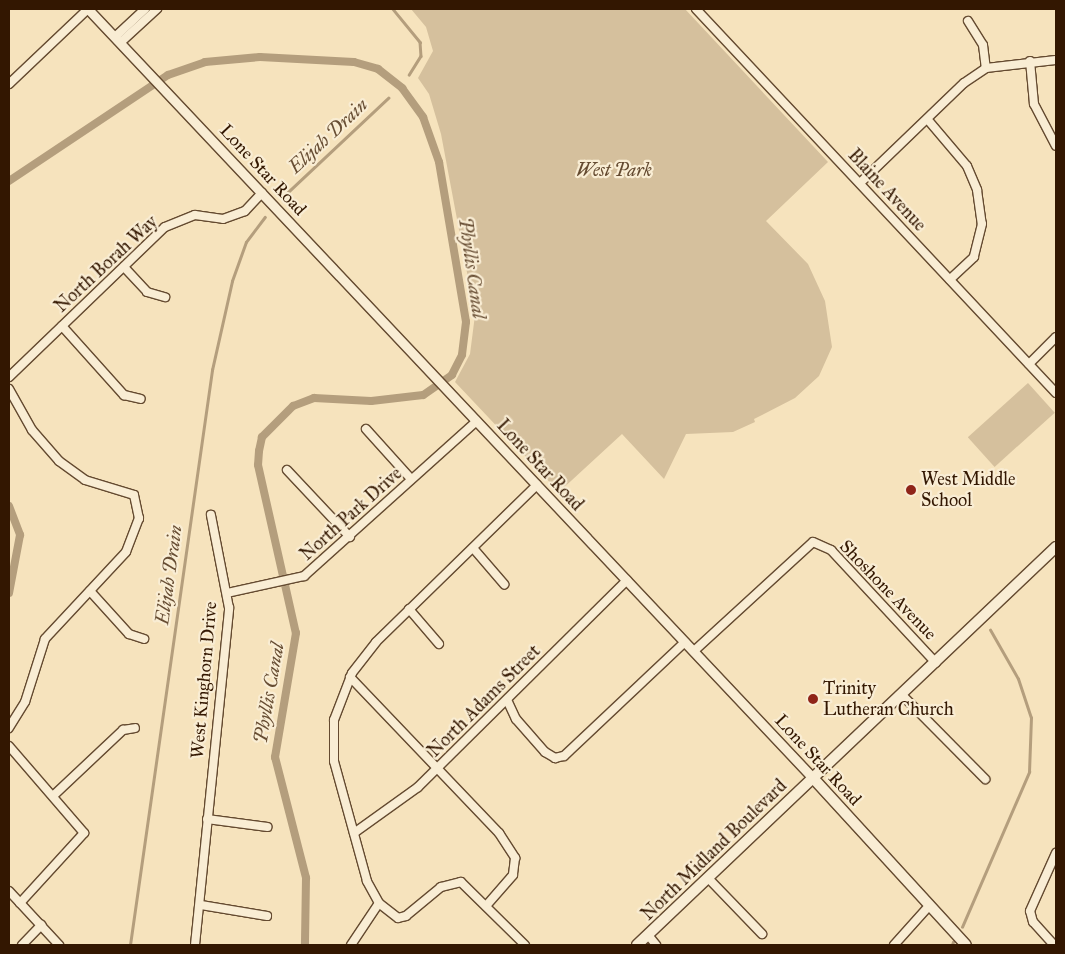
<!DOCTYPE html>
<style>
body{margin:0}
#map{position:relative;width:1065px;height:954px;overflow:hidden;background:#f6e3bd;font-family:"IM FELL Great Primer",serif}
div>[style]{position:absolute}
[style*='--x']{left:calc(var(--x)*1px);top:calc(var(--y)*1px);width:calc(var(--w)*1px);rotate:calc(var(--a)*1deg)}
.green>*{inset:0;background:#d5c09d;transform-origin:0 0}
.stream>*{height:2.5px;margin:-1.25px;padding:0 1.25px;transform-origin:1.25px;border-radius:1.25px;background:#b49e7d}
.canal>*{height:8px;margin:-4px;padding:0 4px;transform-origin:4px;border-radius:4px;background:#b49e7d}
.roads{filter:drop-shadow(1px 0 #644a30) drop-shadow(-1px 0 #644a30) drop-shadow(0 1px #644a30) drop-shadow(0 -1px #644a30)}
.minor>*{height:8px;margin:-4px;padding:0 4px;transform-origin:4px;border-radius:4px;background:#f9edd4}
.tertiary>*{height:9px;margin:-4.5px;padding:0 4.5px;transform-origin:4.5px;border-radius:4.5px;background:#f9edd4}
.secondary>*{height:10px;margin:-5px;padding:0 5px;transform-origin:5px;border-radius:5px;background:#f9edd4}
.dots>*{width:14px;height:14px;translate:-50% -50%;box-sizing:border-box;border:2px solid #f9edd4;border-radius:50%}
span{translate:-50% -50%;white-space:nowrap;text-align:center;line-height:1.15;-webkit-text-stroke:4.5px #f9edd4;paint-order:stroke}
.street-label{font-size:18px;color:#331701}
.park-label{font-size:18px;color:#644a30;font-style:italic}
.poi-label{font-size:18px;color:#331701}
.left{translate:0 -50%;text-align:left}
.water-label{font-size:19px;color:#674d33;font-style:italic}
.frame{position:absolute;inset:0;border:10px solid #331701;pointer-events:none}
</style>
<div id="map">
<div class="green">
<i style="clip-path:polygon(411px 9px,685px 9px,828px 162px,766px 221px,808px 264px,825px 301px,832px 347px,819px 376px,795px 398px,754px 419px,755px 422px,733px 432px,686px 434px,664px 479px,622px 434px,559px 492px,455px 382px,470px 354px,475px 315px,441px 134px,429px 94px,418px 78px,433px 51px,426px 27px)"></i>
<i style="left:1028px;top:383px;width:40px;height:81px;rotate:48deg"></i>
</div>
<div class="stream">
<i style="--x:393;--y:9;--w:43;--a:50.7"></i>
<i style="--x:420;--y:42;--w:14;--a:86"></i>
<i style="--x:421;--y:56;--w:22;--a:122"></i>
<i style="--x:287;--y:193;--w:139;--a:-43.2"></i>
<i style="--x:962;--y:927;--w:169;--a:-66.6"></i>
<i style="--x:1029;--y:772;--w:54;--a:-87.9"></i>
<i style="--x:1031;--y:718;--w:41;--a:-108.4"></i>
<i style="--x:1018;--y:679;--w:56;--a:-119.7"></i>
<i style="--x:130;--y:945;--w:581;--a:-81.88"></i>
<i style="--x:212;--y:370;--w:91;--a:-77.3"></i>
<i style="--x:232;--y:281;--w:41;--a:-70.3"></i>
<i style="--x:246;--y:242;--w:31;--a:-53"></i>
<i style="--x:952;--y:945;--w:3;--a:-72"></i>
</div>
<div class="canal">
<i style="--x:9;--y:181;--w:191;--a:-33.7"></i>
<i style="--x:168;--y:75;--w:39;--a:-19"></i>
<i style="--x:205;--y:62;--w:55;--a:-5.2"></i>
<i style="--x:260;--y:57;--w:94;--a:3"></i>
<i style="--x:354;--y:62;--w:25;--a:16"></i>
<i style="--x:378;--y:69;--w:31;--a:38"></i>
<i style="--x:402;--y:88;--w:36;--a:54"></i>
<i style="--x:423;--y:117;--w:48;--a:70.4"></i>
<i style="--x:439;--y:162;--w:162;--a:80.4"></i>
<i style="--x:466;--y:322;--w:33;--a:97"></i>
<i style="--x:462;--y:355;--w:22;--a:117"></i>
<i style="--x:452;--y:375;--w:35;--a:145"></i>
<i style="--x:423;--y:395;--w:52;--a:173.4"></i>
<i style="--x:371;--y:401;--w:57;--a:-177"></i>
<i style="--x:314;--y:398;--w:22;--a:159"></i>
<i style="--x:293;--y:406;--w:44;--a:135"></i>
<i style="--x:262;--y:437;--w:14;--a:102"></i>
<i style="--x:259;--y:451;--w:14;--a:94"></i>
<i style="--x:258;--y:465;--w:172;--a:77.3"></i>
<i style="--x:296;--y:633;--w:126;--a:99.6"></i>
<i style="--x:275;--y:757;--w:125;--a:75.6"></i>
<i style="--x:306;--y:878;--w:67;--a:90.9"></i>
<i style="--x:9;--y:506;--w:31;--a:69"></i>
<i style="--x:20;--y:535;--w:59;--a:100.7"></i>
</div>
<div class="roads">
<div class="minor">
<i style="--x:696;--y:9;--w:526;--a:46.85"></i>
<i style="--x:968;--y:21;--w:28;--a:58"></i>
<i style="--x:983;--y:45;--w:23;--a:83"></i>
<i style="--x:116;--y:36;--w:40;--a:-43"></i>
<i style="--x:121;--y:42;--w:49;--a:-42.5"></i>
<i style="--x:1030;--y:61;--w:43;--a:84.7"></i>
<i style="--x:1034;--y:104;--w:47;--a:62.4"></i>
<i style="--x:9;--y:84;--w:109;--a:-43.5"></i>
<i style="--x:928;--y:120;--w:60;--a:49.7"></i>
<i style="--x:967;--y:166;--w:26;--a:67"></i>
<i style="--x:977;--y:190;--w:34;--a:82"></i>
<i style="--x:982;--y:224;--w:34;--a:104"></i>
<i style="--x:974;--y:257;--w:33;--a:137"></i>
<i style="--x:860;--y:183;--w:144;--a:-43.9"></i>
<i style="--x:964;--y:83;--w:27;--a:-34"></i>
<i style="--x:986;--y:68;--w:70;--a:-6.5"></i>
<i style="--x:124;--y:267;--w:34;--a:47"></i>
<i style="--x:147;--y:292;--w:19;--a:16"></i>
<i style="--x:62;--y:326;--w:93;--a:48.1"></i>
<i style="--x:124;--y:395;--w:17;--a:13"></i>
<i style="--x:1029;--y:364;--w:38;--a:-45"></i>
<i style="--x:9;--y:377;--w:216;--a:-43.9"></i>
<i style="--x:165;--y:227;--w:32;--a:-22"></i>
<i style="--x:195;--y:215;--w:28;--a:8"></i>
<i style="--x:223;--y:219;--w:23;--a:-20"></i>
<i style="--x:245;--y:211;--w:25;--a:-47"></i>
<i style="--x:9;--y:389;--w:47;--a:60.7"></i>
<i style="--x:32;--y:430;--w:41;--a:48.9"></i>
<i style="--x:59;--y:461;--w:32;--a:36"></i>
<i style="--x:85;--y:480;--w:51;--a:17"></i>
<i style="--x:134;--y:495;--w:24;--a:78"></i>
<i style="--x:139;--y:518;--w:36;--a:111"></i>
<i style="--x:126;--y:552;--w:119;--a:133"></i>
<i style="--x:45;--y:639;--w:66;--a:107.6"></i>
<i style="--x:25;--y:702;--w:31;--a:122"></i>
<i style="--x:366;--y:429;--w:67;--a:48"></i>
<i style="--x:287;--y:470;--w:92;--a:46.8"></i>
<i style="--x:473;--y:548;--w:48;--a:49.3"></i>
<i style="--x:90;--y:591;--w:58;--a:47.8"></i>
<i style="--x:129;--y:634;--w:16;--a:18"></i>
<i style="--x:227;--y:593;--w:79;--a:-12.4"></i>
<i style="--x:304;--y:576;--w:232;--a:-41.9"></i>
<i style="--x:409;--y:609;--w:46;--a:49.4"></i>
<i style="--x:694;--y:651;--w:161;--a:-42.5"></i>
<i style="--x:813;--y:542;--w:20;--a:24"></i>
<i style="--x:831;--y:550;--w:154;--a:47.1"></i>
<i style="--x:350;--y:677;--w:216;--a:46.3"></i>
<i style="--x:499;--y:833;--w:30;--a:57"></i>
<i style="--x:515;--y:858;--w:17;--a:97"></i>
<i style="--x:513;--y:875;--w:41;--a:131.1"></i>
<i style="--x:903;--y:696;--w:117;--a:45.3"></i>
<i style="--x:508;--y:702;--w:19;--a:65"></i>
<i style="--x:516;--y:719;--w:44;--a:48.7"></i>
<i style="--x:545;--y:752;--w:12;--a:31"></i>
<i style="--x:555;--y:758;--w:9;--a:-13"></i>
<i style="--x:564;--y:756;--w:166;--a:-43.3"></i>
<i style="--x:9;--y:746;--w:115;--a:49.2"></i>
<i style="--x:84;--y:833;--w:95;--a:132.4"></i>
<i style="--x:54;--y:795;--w:95;--a:-43.3"></i>
<i style="--x:123;--y:730;--w:12;--a:-9"></i>
<i style="--x:207;--y:819;--w:61;--a:7.6"></i>
<i style="--x:354;--y:833;--w:79;--a:-35.7"></i>
<i style="--x:418;--y:787;--w:294;--a:-44.7"></i>
<i style="--x:708;--y:878;--w:78;--a:46"></i>
<i style="--x:9;--y:891;--w:74;--a:47.2"></i>
<i style="--x:201;--y:905;--w:67;--a:9.5"></i>
<i style="--x:648;--y:935;--w:13;--a:51"></i>
<i style="--x:22;--y:945;--w:28;--a:-46"></i>
<i style="--x:195;--y:945;--w:339;--a:-84.2"></i>
<i style="--x:229;--y:608;--w:95;--a:-101"></i>
<i style="--x:351;--y:945;--w:50;--a:-56.3"></i>
<i style="--x:525;--y:945;--w:90;--a:-135.5"></i>
<i style="--x:461;--y:882;--w:21;--a:166"></i>
<i style="--x:441;--y:887;--w:45;--a:140.4"></i>
<i style="--x:406;--y:916;--w:8;--a:166"></i>
<i style="--x:398;--y:918;--w:24;--a:-142"></i>
<i style="--x:379;--y:903;--w:25;--a:-119"></i>
<i style="--x:367;--y:881;--w:124;--a:-105.4"></i>
<i style="--x:334;--y:761;--w:41;--a:-90"></i>
<i style="--x:334;--y:720;--w:50;--a:-69"></i>
<i style="--x:352;--y:673;--w:39;--a:-52"></i>
<i style="--x:376;--y:642;--w:225;--a:-44.3"></i>
<i style="--x:894;--y:945;--w:52;--a:-48.1"></i>
<i style="--x:1054;--y:945;--w:31;--a:-132"></i>
<i style="--x:1033;--y:922;--w:11;--a:-105"></i>
<i style="--x:1030;--y:911;--w:64;--a:-65.9"></i>
</div>
<div class="tertiary">
<i style="--x:88;--y:9;--w:1057;--a:46.69"></i>
</div>
<div class="secondary">
<i style="--x:813;--y:778;--w:226;--a:47.5"></i>
<i style="--x:637;--y:945;--w:578;--a:-43.53"></i>
</div>
</div>
<div class="dots">
<i style="left:911px;top:490px;background:#8f2418"></i>
<i style="left:813px;top:699px;background:#8f2418"></i>
</div>
<div class="street-label">
<span style="left:263px;top:170px;rotate:47deg">Lone Star Road</span>
<span style="left:887px;top:190px;rotate:47deg">Blaine Avenue</span>
<span style="left:106px;top:264px;rotate:-43deg">North Borah Way</span>
<span style="left:540px;top:465px;rotate:47deg">Lone Star Road</span>
<span style="left:351px;top:514px;rotate:-42deg">North Park Drive</span>
<span style="left:888px;top:590px;rotate:46deg">Shoshone Avenue</span>
<span style="left:204px;top:680px;rotate:-85deg">West Kinghorn Drive</span>
<span style="left:484px;top:701px;rotate:-45deg">North Adams Street</span>
<span style="left:818px;top:760px;rotate:47deg">Lone Star Road</span>
<span style="left:714px;top:850px;rotate:-44deg">North Midland Boulevard</span>
</div>
<div class="park-label">
<span style="left:614px;top:170px">West Park</span>
</div>
<div class="poi-label">
<span class="left" style="left:921px;top:490px">West Middle<br>School</span>
<span class="left" style="left:823px;top:699px">Trinity<br>Lutheran Church</span>
</div>
<div class="water-label">
<span style="left:328px;top:136px;rotate:-43deg">Elijah Drain</span>
<span style="left:472px;top:268px;rotate:82deg">Phyllis Canal</span>
<span style="left:169px;top:575px;rotate:-82deg">Elijah Drain</span>
<span style="left:269px;top:693px;rotate:-80deg">Phyllis Canal</span>
</div>
<div class="frame"></div>
</div>
